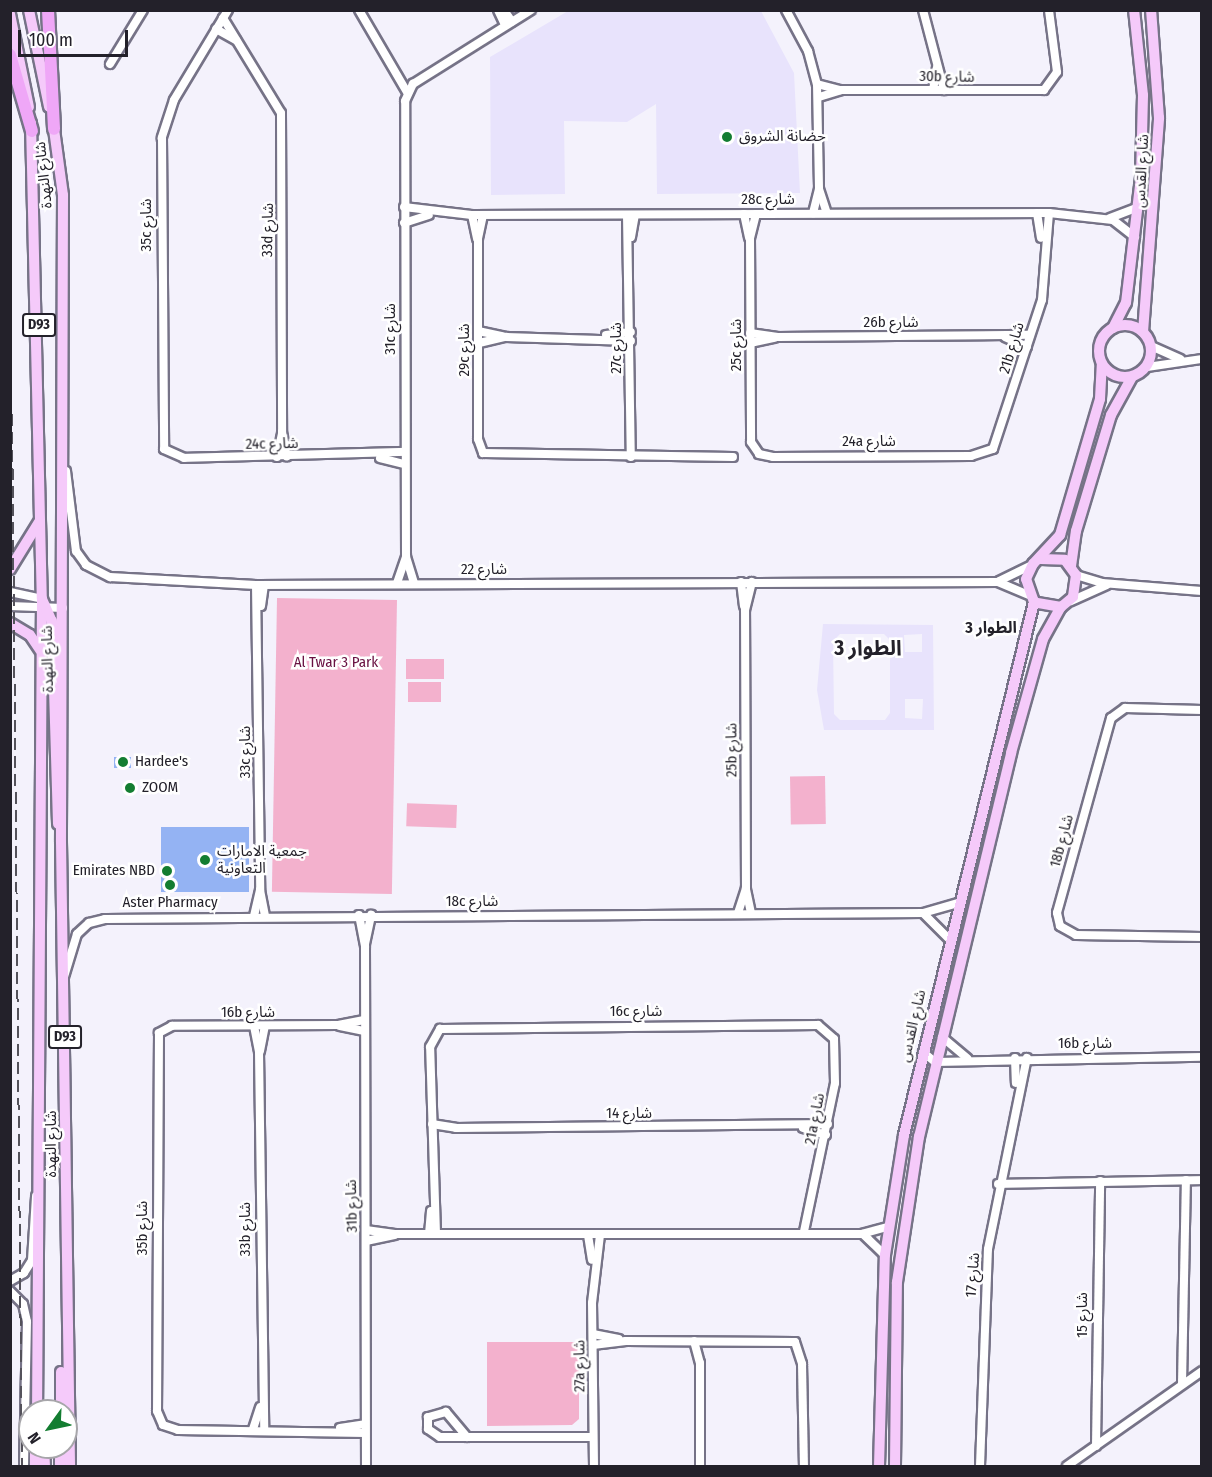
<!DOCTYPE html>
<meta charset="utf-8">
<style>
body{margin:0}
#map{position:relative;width:1212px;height:1477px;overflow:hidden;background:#f4f2fc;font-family:"Fira Sans Condensed","Noto Sans Arabic",sans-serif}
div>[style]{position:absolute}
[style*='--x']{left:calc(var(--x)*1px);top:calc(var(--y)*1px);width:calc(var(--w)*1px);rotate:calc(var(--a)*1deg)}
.built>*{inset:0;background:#e8e3fc}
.green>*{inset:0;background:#f3b1cd;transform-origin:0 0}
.building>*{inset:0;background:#94b3f3;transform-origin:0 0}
.roads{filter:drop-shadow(2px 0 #767387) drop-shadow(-2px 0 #767387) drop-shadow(0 2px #767387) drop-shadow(0 -2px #767387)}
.minor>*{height:8px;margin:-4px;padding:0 4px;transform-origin:4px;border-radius:4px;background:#fff}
.major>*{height:10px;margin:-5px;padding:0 5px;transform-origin:5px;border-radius:5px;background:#f5cafa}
.major>.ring{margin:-5px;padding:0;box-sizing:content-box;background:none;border:10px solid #f5cafa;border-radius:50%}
.highway>*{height:12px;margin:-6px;padding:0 6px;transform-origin:6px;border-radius:6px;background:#efa7f7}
.rail>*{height:2px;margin-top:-1px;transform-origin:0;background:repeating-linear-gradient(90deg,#54525b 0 12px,transparent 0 18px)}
.dots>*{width:16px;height:16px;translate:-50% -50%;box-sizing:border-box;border:3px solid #fff;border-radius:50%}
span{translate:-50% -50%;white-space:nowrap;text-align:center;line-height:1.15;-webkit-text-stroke:5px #fff;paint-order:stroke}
.shield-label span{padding:2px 4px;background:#fff;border:2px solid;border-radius:4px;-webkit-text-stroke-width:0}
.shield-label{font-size:14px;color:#23212a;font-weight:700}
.street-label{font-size:15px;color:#23212a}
.poi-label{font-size:15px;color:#23212a}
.left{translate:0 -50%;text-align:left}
.right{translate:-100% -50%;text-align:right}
.park-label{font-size:15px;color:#681041}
.neighbourhood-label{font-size:16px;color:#23212a;font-weight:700}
.district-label{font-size:21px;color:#23212a;font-weight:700}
.frame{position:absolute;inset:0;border:12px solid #23212a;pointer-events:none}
.north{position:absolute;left:18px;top:1399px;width:60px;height:60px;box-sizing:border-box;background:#fff;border:2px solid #a7a6aa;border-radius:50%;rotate:237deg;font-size:16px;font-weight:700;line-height:24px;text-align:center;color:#23212a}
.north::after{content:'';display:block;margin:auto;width:21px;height:27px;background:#137d31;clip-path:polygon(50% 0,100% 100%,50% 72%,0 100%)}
.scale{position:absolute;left:18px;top:30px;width:110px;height:27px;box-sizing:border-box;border:3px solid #23212a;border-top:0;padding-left:8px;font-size:18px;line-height:21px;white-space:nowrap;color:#23212a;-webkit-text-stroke:4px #fff;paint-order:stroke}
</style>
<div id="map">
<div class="built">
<i style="clip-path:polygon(568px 11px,761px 11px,794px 73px,800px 193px,657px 194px,656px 104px,627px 122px,564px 121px,565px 194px,491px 195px,490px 57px)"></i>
<i style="clip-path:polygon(evenodd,823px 624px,933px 625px,934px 730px,824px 730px,817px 690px,823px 624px,840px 634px,884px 634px,890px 640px,890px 713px,885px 720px,840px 720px,834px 714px,833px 641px,840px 634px,823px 624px,922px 634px,922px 652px,905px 652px,904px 635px,922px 634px,823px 624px,905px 699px,923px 699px,922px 719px,905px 718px,905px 699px)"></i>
</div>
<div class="green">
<i style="left:397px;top:600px;width:294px;height:120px;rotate:91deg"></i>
<i style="left:406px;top:659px;width:38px;height:20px"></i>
<i style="left:441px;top:682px;width:20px;height:33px;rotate:90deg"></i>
<i style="left:825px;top:776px;width:48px;height:35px;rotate:89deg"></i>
<i style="left:457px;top:805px;width:23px;height:50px;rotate:92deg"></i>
<i style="clip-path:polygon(487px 1342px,579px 1342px,579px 1419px,572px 1425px,487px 1426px)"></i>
</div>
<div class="building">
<i style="left:114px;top:757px;width:17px;height:11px"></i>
<i style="left:161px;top:827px;width:88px;height:65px"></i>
</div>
<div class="roads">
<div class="minor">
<i style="--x:228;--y:10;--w:105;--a:121"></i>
<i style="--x:174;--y:100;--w:40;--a:108"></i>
<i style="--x:162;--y:138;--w:311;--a:89.6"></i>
<i style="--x:164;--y:449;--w:22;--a:24"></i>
<i style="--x:184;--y:458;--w:220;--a:-1.6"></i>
<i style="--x:359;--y:10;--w:95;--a:59.7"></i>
<i style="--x:498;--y:10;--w:17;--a:65"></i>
<i style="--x:504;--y:10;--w:14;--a:56"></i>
<i style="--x:786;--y:10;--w:47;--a:61.8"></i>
<i style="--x:808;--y:51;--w:34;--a:75"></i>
<i style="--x:817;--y:84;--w:105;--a:88.9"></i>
<i style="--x:819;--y:189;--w:25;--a:104"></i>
<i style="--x:923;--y:10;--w:83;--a:75.3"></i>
<i style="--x:223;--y:18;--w:111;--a:58.6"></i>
<i style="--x:281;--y:113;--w:319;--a:89.8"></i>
<i style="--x:282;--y:432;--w:25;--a:79"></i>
<i style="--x:216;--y:29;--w:23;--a:29"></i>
<i style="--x:110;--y:64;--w:63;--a:-58.6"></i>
<i style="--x:817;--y:84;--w:24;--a:15"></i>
<i style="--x:933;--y:90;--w:23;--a:-80"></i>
<i style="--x:819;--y:97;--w:24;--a:-17"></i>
<i style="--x:842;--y:90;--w:202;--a:0"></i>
<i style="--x:1044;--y:90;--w:22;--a:-54"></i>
<i style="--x:1057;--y:72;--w:63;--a:-97.4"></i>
<i style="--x:819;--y:189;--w:25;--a:72"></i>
<i style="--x:404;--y:207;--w:68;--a:6.7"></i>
<i style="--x:472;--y:215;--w:577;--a:-0.2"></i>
<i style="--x:1049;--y:213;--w:64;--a:6.2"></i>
<i style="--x:1113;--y:220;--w:28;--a:38"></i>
<i style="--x:1037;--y:213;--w:25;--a:81"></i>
<i style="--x:744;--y:214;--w:24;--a:78"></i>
<i style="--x:756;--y:214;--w:25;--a:104"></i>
<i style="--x:750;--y:238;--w:204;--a:89.7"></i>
<i style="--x:751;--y:442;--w:14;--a:56"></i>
<i style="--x:759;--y:454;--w:14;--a:12"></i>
<i style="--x:773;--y:457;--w:198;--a:-0.3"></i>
<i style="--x:971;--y:456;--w:23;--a:-18"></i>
<i style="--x:993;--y:449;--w:157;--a:-71.8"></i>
<i style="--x:1042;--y:300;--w:87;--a:-85.4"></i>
<i style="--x:472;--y:215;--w:24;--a:78"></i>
<i style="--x:483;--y:215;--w:25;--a:102"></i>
<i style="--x:478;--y:239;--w:200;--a:90"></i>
<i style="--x:478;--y:439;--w:15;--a:70"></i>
<i style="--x:483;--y:453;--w:250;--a:0.9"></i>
<i style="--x:627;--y:215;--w:242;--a:89.1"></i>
<i style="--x:1110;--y:218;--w:31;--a:-21"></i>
<i style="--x:404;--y:223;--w:26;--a:-18"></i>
<i style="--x:631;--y:237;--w:22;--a:-80"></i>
<i style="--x:478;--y:331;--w:25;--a:12"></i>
<i style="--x:750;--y:333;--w:28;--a:8"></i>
<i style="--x:778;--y:337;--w:252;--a:-0.5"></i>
<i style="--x:606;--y:335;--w:25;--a:-7"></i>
<i style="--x:1005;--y:337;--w:24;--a:24"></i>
<i style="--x:479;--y:343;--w:28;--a:-13"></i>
<i style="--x:506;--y:337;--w:125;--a:1.8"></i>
<i style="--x:750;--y:343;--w:25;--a:-12"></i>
<i style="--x:1151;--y:346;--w:32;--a:24"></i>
<i style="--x:1147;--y:367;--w:56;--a:-8.3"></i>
<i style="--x:277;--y:457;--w:24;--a:-78"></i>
<i style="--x:380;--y:458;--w:25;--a:14"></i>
<i style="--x:66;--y:471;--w:81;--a:82.9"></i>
<i style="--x:76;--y:551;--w:17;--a:54"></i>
<i style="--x:86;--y:565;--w:27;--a:27"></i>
<i style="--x:110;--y:577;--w:146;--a:3.1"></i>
<i style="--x:256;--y:585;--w:742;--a:-0.23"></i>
<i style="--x:998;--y:582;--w:33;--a:23"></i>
<i style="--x:1076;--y:575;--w:27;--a:17"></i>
<i style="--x:1102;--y:583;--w:100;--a:4.6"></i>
<i style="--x:999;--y:581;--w:37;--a:-26"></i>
<i style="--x:741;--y:582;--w:24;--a:83"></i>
<i style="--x:397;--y:583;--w:28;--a:-71"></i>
<i style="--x:414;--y:583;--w:27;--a:-107"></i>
<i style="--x:406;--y:557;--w:456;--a:-90.1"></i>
<i style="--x:405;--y:101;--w:19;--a:-65"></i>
<i style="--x:413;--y:84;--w:139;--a:-32.1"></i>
<i style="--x:256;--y:585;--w:305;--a:89.2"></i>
<i style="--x:260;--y:890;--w:26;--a:79"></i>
<i style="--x:10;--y:592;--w:33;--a:12"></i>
<i style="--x:1071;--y:601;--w:39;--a:-24"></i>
<i style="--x:10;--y:606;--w:53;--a:2.2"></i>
<i style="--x:261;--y:606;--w:21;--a:-82"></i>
<i style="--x:1202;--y:710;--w:77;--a:-178.5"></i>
<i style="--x:1125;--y:708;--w:17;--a:144"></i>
<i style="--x:1111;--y:718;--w:202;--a:105.5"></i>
<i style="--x:1057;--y:913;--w:13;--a:77"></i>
<i style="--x:1060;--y:926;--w:18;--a:29"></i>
<i style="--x:1076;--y:935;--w:126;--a:0.9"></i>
<i style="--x:738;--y:913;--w:25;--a:-72"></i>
<i style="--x:751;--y:913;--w:25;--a:-102"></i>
<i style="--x:746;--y:889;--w:279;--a:-90.2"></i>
<i style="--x:745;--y:610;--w:29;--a:-76"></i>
<i style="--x:924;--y:914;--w:34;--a:45"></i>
<i style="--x:359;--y:915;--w:32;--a:79"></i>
<i style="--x:365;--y:946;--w:520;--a:89.89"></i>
<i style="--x:254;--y:916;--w:26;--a:-77"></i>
<i style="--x:365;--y:944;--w:30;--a:-78"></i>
<i style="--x:63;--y:980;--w:48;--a:-73.1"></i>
<i style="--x:77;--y:934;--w:16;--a:-43"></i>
<i style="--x:89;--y:923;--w:16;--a:-14"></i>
<i style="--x:105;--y:919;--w:818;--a:-0.42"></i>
<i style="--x:923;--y:913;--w:35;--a:-16"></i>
<i style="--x:364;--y:1020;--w:25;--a:169"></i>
<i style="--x:339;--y:1025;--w:167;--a:179.7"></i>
<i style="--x:172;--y:1026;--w:15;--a:152"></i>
<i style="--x:159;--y:1033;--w:378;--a:90.3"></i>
<i style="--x:157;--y:1411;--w:15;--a:67"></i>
<i style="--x:163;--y:1425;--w:16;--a:18"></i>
<i style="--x:178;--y:1430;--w:187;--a:0.9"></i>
<i style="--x:254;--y:1026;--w:26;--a:79"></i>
<i style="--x:259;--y:1052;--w:377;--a:89.2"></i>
<i style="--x:340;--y:1026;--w:25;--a:12"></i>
<i style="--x:942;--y:1037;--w:33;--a:40"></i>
<i style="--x:260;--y:1051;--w:25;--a:-79"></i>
<i style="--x:923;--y:1052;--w:16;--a:40"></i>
<i style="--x:935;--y:1062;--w:267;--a:-1.1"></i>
<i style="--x:1015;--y:1058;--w:25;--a:88"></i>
<i style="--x:432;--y:1124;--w:24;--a:9"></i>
<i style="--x:456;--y:1128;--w:372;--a:-0.6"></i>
<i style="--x:803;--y:1128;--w:24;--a:17"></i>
<i style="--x:998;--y:1184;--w:204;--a:-1.1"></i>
<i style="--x:366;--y:1230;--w:29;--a:8"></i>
<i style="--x:395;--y:1234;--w:466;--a:0"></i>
<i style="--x:861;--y:1234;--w:28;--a:-15"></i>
<i style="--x:429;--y:1234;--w:23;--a:-85"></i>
<i style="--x:436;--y:1234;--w:187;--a:-91.8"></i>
<i style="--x:430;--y:1047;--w:21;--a:-61"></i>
<i style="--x:440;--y:1029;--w:378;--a:-0.6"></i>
<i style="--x:818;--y:1025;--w:21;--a:41"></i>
<i style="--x:834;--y:1039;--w:44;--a:88.7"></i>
<i style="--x:835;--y:1083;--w:152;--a:101.8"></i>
<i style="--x:863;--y:1234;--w:30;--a:44"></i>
<i style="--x:588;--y:1235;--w:25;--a:81"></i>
<i style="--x:366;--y:1241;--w:29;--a:-12"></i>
<i style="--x:10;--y:1281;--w:16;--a:-30"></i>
<i style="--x:24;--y:1273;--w:15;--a:-58"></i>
<i style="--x:32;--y:1260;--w:64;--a:-86.4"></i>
<i style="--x:10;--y:1291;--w:18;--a:45"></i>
<i style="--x:23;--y:1304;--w:18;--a:77"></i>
<i style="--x:27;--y:1322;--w:144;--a:91.2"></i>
<i style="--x:593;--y:1334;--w:26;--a:11"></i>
<i style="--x:694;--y:1341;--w:23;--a:75"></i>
<i style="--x:700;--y:1363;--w:103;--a:90"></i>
<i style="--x:593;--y:1345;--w:33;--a:-7"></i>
<i style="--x:626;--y:1341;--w:169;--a:0.3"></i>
<i style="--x:795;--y:1342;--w:23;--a:72"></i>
<i style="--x:802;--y:1364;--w:102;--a:88.9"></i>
<i style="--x:1182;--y:1384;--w:204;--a:-88.9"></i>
<i style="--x:340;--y:1428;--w:25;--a:-9"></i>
<i style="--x:253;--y:1429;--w:23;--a:-72"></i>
<i style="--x:467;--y:1437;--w:33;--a:-130"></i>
<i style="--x:446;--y:1412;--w:19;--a:164"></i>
<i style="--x:428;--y:1417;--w:12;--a:90"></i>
<i style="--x:428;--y:1429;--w:14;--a:34"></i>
<i style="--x:440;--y:1437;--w:153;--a:0"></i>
<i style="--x:1096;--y:1446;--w:265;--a:-89.1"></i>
<i style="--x:594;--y:1466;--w:163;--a:-90.7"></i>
<i style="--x:592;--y:1303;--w:68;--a:-83.3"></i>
<i style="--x:980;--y:1466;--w:217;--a:-87.9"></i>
<i style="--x:988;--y:1249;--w:195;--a:-78.5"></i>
<i style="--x:1067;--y:1466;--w:165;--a:-35.1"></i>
</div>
<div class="major">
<i style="--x:29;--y:10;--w:99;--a:78.3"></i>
<i style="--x:10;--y:14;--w:95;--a:78.5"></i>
<i style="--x:53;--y:122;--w:74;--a:82.2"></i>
<i style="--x:63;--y:195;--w:647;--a:90.18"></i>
<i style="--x:61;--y:842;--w:624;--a:89.17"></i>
<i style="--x:31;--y:123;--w:476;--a:88.7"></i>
<i style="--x:42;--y:599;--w:812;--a:90.35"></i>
<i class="ring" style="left:1099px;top:325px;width:42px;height:42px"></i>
<i style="--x:1113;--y:328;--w:28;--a:-63"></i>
<i style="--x:1126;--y:303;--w:127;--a:-83.2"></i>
<i style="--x:1141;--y:177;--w:82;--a:-88.6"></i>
<i style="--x:1143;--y:95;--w:85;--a:-96"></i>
<i style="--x:1143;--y:332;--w:215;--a:-85.7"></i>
<i style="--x:1159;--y:118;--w:108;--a:-94.2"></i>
<i style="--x:1041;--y:559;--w:24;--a:2"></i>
<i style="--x:1065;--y:560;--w:19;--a:54"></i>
<i style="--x:1076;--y:575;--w:22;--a:98"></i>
<i style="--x:1073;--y:597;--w:16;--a:140"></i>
<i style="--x:1061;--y:607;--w:27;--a:-170"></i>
<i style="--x:1034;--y:602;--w:24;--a:-109"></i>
<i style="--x:1026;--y:579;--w:17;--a:-65"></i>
<i style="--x:1033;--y:564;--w:40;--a:-47"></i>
<i style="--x:1060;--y:535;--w:142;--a:-73.6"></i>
<i style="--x:1100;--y:399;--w:35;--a:-87"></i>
<i style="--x:1071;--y:566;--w:35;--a:-82"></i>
<i style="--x:1076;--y:531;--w:121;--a:-73.2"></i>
<i style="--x:1111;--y:415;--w:43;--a:-61.1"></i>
<i style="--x:10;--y:569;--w:55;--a:-58.3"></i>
<i style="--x:42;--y:599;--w:24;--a:66"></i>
<i style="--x:52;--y:621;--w:203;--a:88.3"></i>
<i style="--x:10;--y:623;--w:23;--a:31"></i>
<i style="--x:30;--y:635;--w:18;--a:56"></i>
<i style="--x:61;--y:1411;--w:39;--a:-90"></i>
<i style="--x:44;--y:1447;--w:19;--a:87"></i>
<i style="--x:35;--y:1466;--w:19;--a:-90"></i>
<i style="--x:60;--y:1466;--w:19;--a:-90"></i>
<i style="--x:879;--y:1466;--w:211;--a:-88.4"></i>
<i style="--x:885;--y:1255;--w:121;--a:-81"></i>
<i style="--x:904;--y:1135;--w:549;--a:-76.29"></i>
<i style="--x:895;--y:1466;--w:184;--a:-89.4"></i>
<i style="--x:897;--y:1282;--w:147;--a:-81.4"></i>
<i style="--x:919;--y:1137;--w:395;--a:-76.5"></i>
<i style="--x:1011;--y:753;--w:118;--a:-74.3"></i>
<i style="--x:1043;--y:639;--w:37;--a:-61"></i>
</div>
<div class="highway">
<i style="--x:48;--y:10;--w:119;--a:87.1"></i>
<i style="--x:10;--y:55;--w:79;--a:73.9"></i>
</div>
</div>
<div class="rail">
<i style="--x:12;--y:414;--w:1052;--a:89.46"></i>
</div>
<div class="dots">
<i style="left:727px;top:137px;background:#137d31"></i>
<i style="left:123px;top:762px;background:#137d31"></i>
<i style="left:130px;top:788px;background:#137d31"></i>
<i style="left:205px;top:860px;background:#137d31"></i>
<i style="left:167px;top:871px;background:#137d31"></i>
<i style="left:170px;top:885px;background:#137d31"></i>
</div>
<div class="shield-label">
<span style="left:39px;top:325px">D93</span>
<span style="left:65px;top:1037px">D93</span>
</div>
<div class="street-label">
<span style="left:947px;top:77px;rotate:1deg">30b شارع</span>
<span style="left:1142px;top:171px;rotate:-87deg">شارع القدس</span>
<span style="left:44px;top:175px;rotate:-96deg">شارع النهدة</span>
<span style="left:768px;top:200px">28c شارع</span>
<span style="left:147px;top:225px;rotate:-90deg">35c شارع</span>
<span style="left:268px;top:230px;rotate:-89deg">33d شارع</span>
<span style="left:891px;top:323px">26b شارع</span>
<span style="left:391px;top:329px;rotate:-90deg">31c شارع</span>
<span style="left:737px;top:345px;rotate:-90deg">25c شارع</span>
<span style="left:617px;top:348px;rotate:-90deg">27c شارع</span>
<span style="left:1012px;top:348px;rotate:-73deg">21b شارع</span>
<span style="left:465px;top:350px;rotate:-90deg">29c شارع</span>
<span style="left:869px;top:442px">24a شارع</span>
<span style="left:272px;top:444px;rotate:-1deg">24c شارع</span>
<span style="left:484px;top:570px">شارع 22</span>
<span style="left:48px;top:659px;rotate:-91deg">شارع النهدة</span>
<span style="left:732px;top:750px;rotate:-90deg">25b شارع</span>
<span style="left:246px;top:752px;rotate:-90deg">33c شارع</span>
<span style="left:1062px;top:841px;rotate:-75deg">18b شارع</span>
<span style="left:472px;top:902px">18c شارع</span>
<span style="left:636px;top:1012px">16c شارع</span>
<span style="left:248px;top:1013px">16b شارع</span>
<span style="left:913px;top:1026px;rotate:-77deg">شارع القدس</span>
<span style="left:1085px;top:1044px">16b شارع</span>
<span style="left:629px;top:1114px">شارع 14</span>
<span style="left:815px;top:1119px;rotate:-79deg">21a شارع</span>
<span style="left:52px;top:1144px;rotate:-90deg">شارع النهدة</span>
<span style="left:352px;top:1206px;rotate:-91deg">31b شارع</span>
<span style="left:143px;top:1228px;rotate:-90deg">35b شارع</span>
<span style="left:246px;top:1229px;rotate:-90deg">33b شارع</span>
<span style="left:973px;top:1275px;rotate:-85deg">شارع 17</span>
<span style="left:1083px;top:1315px;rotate:-90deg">شارع 15</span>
<span style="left:580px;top:1366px;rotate:-90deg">27a شارع</span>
</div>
<div class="poi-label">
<span class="left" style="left:739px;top:137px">حضانة الشروق</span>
<span class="left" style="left:135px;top:762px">Hardee's</span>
<span class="left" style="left:142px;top:788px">ZOOM</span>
<span class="left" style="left:217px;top:860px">جمعية الامارات<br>التعاونية</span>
<span class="right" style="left:155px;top:871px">Emirates NBD</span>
<span style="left:170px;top:903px">Aster Pharmacy</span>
</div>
<div class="park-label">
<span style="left:336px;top:663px">Al Twar 3 Park</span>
</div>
<div class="neighbourhood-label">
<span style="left:991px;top:628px">الطوار 3</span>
</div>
<div class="district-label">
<span style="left:868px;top:648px">الطوار 3</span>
</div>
<div class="frame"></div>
<div class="north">N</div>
<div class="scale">100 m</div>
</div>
